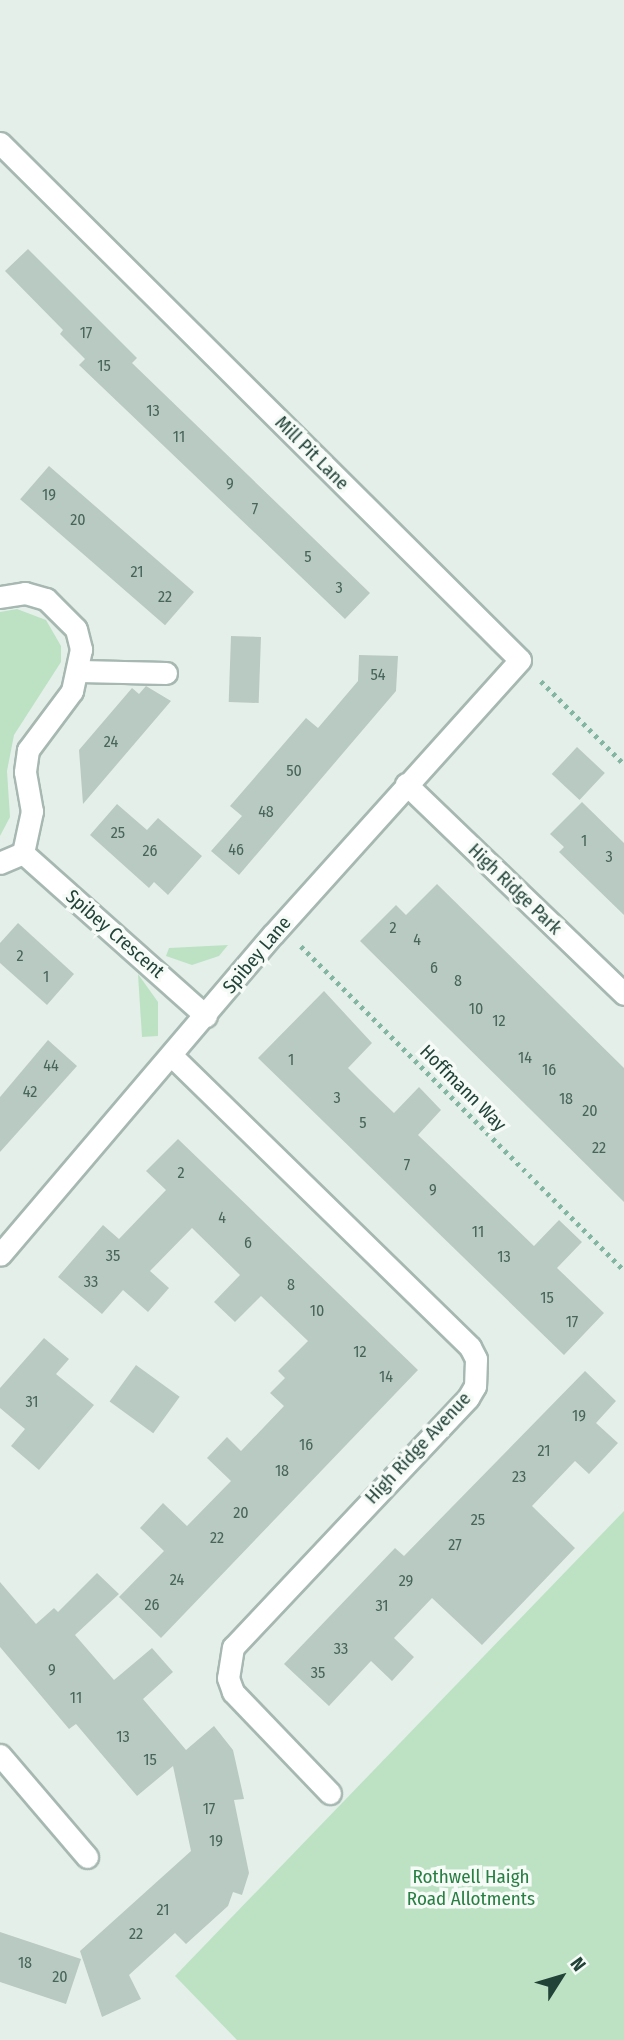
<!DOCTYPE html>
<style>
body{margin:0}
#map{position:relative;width:624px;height:2040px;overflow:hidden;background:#e4efea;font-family:"Fira Sans Condensed",sans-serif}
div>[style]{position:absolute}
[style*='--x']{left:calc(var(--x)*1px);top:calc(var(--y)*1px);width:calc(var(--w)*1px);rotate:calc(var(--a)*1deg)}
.green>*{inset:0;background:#bce2c3}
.building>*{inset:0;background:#b9cac2;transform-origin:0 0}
.path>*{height:4.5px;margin-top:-2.25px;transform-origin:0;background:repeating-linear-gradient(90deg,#82b6a2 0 3.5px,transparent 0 8.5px)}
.roads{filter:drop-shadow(2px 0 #a6b8b1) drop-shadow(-2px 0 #a6b8b1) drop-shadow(0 2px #a6b8b1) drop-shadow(0 -2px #a6b8b1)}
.service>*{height:21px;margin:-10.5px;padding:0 10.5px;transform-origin:10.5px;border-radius:10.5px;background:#fff}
.minor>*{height:21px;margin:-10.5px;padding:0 10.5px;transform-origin:10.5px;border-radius:10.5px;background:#fff}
span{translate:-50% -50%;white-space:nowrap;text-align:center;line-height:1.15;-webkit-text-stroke:7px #f6fbf8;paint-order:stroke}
.number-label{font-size:16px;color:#47655a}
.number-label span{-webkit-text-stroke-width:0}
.street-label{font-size:19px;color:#214338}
.park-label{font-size:19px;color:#277f42}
.north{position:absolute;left:526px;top:1942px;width:70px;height:70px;-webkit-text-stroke:5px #f6fbf8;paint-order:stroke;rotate:53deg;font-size:19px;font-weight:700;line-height:28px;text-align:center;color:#214338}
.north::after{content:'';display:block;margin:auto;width:24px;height:32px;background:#214338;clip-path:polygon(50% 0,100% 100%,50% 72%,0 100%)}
</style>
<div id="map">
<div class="green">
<i style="clip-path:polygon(17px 609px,46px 620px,61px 646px,61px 662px,14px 735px,7px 771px,10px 817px,0 836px,0 612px)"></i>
<i style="clip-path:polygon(228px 945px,219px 956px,192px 965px,166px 956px,169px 948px)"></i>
<i style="clip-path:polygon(138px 974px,158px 1002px,158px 1036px,142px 1037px)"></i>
<i style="clip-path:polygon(624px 1511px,624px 2040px,237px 2040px,175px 1976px)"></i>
</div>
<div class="building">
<i style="clip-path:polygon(28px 249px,137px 358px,132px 363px,370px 593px,345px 619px,79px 365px,85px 359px,60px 334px,63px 330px,5px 271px)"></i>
<i style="left:49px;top:466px;width:192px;height:44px;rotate:41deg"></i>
<i style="left:231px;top:636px;width:30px;height:66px;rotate:2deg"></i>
<i style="clip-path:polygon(359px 655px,398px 656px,396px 691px,239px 875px,211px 851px,242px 816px,230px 806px,306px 718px,318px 728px,358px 681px)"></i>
<i style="clip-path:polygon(146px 686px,171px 701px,83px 804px,79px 750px,132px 688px,139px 694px)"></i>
<i style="left:577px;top:747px;width:38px;height:37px;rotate:43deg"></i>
<i style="clip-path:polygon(582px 802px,624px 843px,624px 915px,559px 852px,564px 847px,550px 834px)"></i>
<i style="clip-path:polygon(117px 804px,147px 830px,158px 818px,202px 856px,168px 895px,154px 882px,149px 888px,90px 835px)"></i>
<i style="clip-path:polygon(437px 884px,624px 1068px,624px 1202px,360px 941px,396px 905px,406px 915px)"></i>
<i style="clip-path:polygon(18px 923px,74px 974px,47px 1005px,0 963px,0 943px)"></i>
<i style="clip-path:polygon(324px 991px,372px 1043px,348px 1068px,370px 1090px,394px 1113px,419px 1087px,441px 1110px,418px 1135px,534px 1246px,559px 1220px,582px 1242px,557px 1268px,604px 1313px,564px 1355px,258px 1058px)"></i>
<i style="clip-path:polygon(48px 1040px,77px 1066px,0 1152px,0 1097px)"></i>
<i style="clip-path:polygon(178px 1139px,418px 1370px,161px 1638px,119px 1597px,164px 1551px,140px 1528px,163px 1503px,187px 1526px,231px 1481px,207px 1458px,227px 1437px,241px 1451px,284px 1406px,270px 1393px,285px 1378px,278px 1371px,308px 1341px,261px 1296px,235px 1322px,214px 1302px,240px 1275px,192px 1228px,150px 1271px,169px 1288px,148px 1312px,123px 1290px,102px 1314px,58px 1277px,103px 1225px,119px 1239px,166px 1190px,146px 1171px)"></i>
<i style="clip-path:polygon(44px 1338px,69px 1359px,56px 1374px,94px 1405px,39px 1470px,11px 1446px,25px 1429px,0 1408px,0 1388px)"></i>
<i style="left:136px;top:1365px;width:54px;height:45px;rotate:36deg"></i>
<i style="clip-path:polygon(585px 1371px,616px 1401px,596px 1423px,618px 1443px,589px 1474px,575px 1461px,532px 1506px,575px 1548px,482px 1645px,432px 1598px,394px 1638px,414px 1657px,392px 1681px,371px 1661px,329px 1706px,284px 1664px,395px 1548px,404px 1556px)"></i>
<i style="clip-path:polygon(97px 1573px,119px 1594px,75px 1635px,114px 1680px,152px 1648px,173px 1672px,143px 1699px,186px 1750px,214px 1726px,233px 1750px,244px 1799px,234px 1800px,249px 1873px,242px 1895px,233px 1892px,228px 1906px,186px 1944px,175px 1933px,129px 1975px,141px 1999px,102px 2017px,80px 1951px,191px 1851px,173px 1766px,137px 1796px,76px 1724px,69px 1729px,0 1647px,0 1582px,36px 1624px,54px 1608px,58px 1612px)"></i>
<i style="clip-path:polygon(0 1932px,81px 1959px,66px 2004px,0 1982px)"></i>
</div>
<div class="path">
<i style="--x:541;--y:681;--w:117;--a:45"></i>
<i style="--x:301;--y:946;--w:457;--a:45.1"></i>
</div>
<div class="roads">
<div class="service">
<i style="--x:80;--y:671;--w:86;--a:1.3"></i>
</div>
<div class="minor">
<i style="--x:0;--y:143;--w:733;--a:44.83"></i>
<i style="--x:520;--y:660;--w:369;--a:132"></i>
<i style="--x:273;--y:934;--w:421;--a:130.4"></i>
<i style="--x:0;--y:597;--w:25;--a:-9"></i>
<i style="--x:25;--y:593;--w:22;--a:16"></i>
<i style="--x:46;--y:599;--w:42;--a:45"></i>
<i style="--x:76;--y:629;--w:21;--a:76"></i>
<i style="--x:81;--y:649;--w:43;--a:102.1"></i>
<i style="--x:72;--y:691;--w:74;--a:126.7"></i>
<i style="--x:28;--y:750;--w:22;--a:98"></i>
<i style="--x:25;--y:772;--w:40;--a:80"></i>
<i style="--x:32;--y:811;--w:43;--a:102.1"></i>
<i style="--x:23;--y:853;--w:25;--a:157"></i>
<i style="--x:406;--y:784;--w:303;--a:43.9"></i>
<i style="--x:23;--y:853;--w:245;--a:41.7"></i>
<i style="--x:171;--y:1055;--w:418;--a:44.3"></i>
<i style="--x:470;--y:1347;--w:13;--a:63"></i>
<i style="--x:476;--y:1359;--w:27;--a:92"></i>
<i style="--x:475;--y:1386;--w:14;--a:120"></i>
<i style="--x:468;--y:1398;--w:342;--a:133.3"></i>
<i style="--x:233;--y:1647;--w:31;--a:99"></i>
<i style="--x:228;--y:1678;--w:15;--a:70"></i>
<i style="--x:233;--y:1692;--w:140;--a:46.2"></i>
<i style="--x:0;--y:1755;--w:134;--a:49.5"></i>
</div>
</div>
<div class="number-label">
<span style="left:86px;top:333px">17</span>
<span style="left:104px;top:366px">15</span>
<span style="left:153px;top:411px">13</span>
<span style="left:179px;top:437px">11</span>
<span style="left:230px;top:484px">9</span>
<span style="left:49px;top:495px">19</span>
<span style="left:255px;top:509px">7</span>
<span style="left:78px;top:520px">20</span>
<span style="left:308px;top:557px">5</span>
<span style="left:137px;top:572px">21</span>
<span style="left:339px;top:588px">3</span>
<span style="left:165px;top:597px">22</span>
<span style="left:378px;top:675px">54</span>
<span style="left:111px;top:742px">24</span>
<span style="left:294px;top:771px">50</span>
<span style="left:266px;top:812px">48</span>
<span style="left:118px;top:833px">25</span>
<span style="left:584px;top:841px">1</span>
<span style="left:236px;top:850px">46</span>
<span style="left:150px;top:851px">26</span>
<span style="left:609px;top:857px">3</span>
<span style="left:393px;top:928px">2</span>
<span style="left:417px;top:940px">4</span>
<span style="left:20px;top:956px">2</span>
<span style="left:434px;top:968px">6</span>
<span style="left:46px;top:977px">1</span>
<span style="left:458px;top:981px">8</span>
<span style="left:476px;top:1009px">10</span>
<span style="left:499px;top:1021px">12</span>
<span style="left:525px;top:1058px">14</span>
<span style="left:291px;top:1060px">1</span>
<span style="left:51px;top:1066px">44</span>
<span style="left:549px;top:1070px">16</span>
<span style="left:30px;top:1092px">42</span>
<span style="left:337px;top:1098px">3</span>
<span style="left:566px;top:1099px">18</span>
<span style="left:590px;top:1111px">20</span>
<span style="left:363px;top:1123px">5</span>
<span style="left:599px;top:1148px">22</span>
<span style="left:407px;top:1165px">7</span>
<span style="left:181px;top:1173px">2</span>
<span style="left:433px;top:1190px">9</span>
<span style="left:222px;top:1218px">4</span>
<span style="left:478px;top:1232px">11</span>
<span style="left:248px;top:1243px">6</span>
<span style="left:113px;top:1256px">35</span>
<span style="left:504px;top:1257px">13</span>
<span style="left:91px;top:1282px">33</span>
<span style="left:291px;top:1285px">8</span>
<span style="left:547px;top:1298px">15</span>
<span style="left:317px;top:1311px">10</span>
<span style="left:572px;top:1322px">17</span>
<span style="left:360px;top:1352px">12</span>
<span style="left:386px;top:1377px">14</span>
<span style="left:32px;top:1402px">31</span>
<span style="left:579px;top:1416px">19</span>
<span style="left:306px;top:1445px">16</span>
<span style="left:544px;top:1451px">21</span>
<span style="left:282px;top:1471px">18</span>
<span style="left:519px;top:1477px">23</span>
<span style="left:241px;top:1513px">20</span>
<span style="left:478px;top:1520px">25</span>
<span style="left:217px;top:1538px">22</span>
<span style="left:455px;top:1545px">27</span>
<span style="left:177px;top:1580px">24</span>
<span style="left:406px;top:1581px">29</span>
<span style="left:152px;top:1605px">26</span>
<span style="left:382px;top:1606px">31</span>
<span style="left:341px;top:1649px">33</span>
<span style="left:52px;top:1670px">9</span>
<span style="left:318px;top:1673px">35</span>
<span style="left:76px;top:1698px">11</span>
<span style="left:123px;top:1737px">13</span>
<span style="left:150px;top:1760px">15</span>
<span style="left:209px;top:1809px">17</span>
<span style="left:216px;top:1841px">19</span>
<span style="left:163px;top:1910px">21</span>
<span style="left:136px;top:1934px">22</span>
<span style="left:25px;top:1963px">18</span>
<span style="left:60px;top:1977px">20</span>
</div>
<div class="street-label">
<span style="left:312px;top:453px;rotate:45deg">Mill Pit Lane</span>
<span style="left:515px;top:889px;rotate:44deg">High Ridge Park</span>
<span style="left:115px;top:934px;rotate:41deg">Spibey Crescent</span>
<span style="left:257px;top:955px;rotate:-50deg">Spibey Lane</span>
<span style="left:463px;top:1088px;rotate:45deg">Hoffmann Way</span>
<span style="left:418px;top:1448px;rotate:-47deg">High Ridge Avenue</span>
</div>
<div class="park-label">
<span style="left:471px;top:1888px">Rothwell Haigh<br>Road Allotments</span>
</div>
<div class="north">N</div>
</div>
